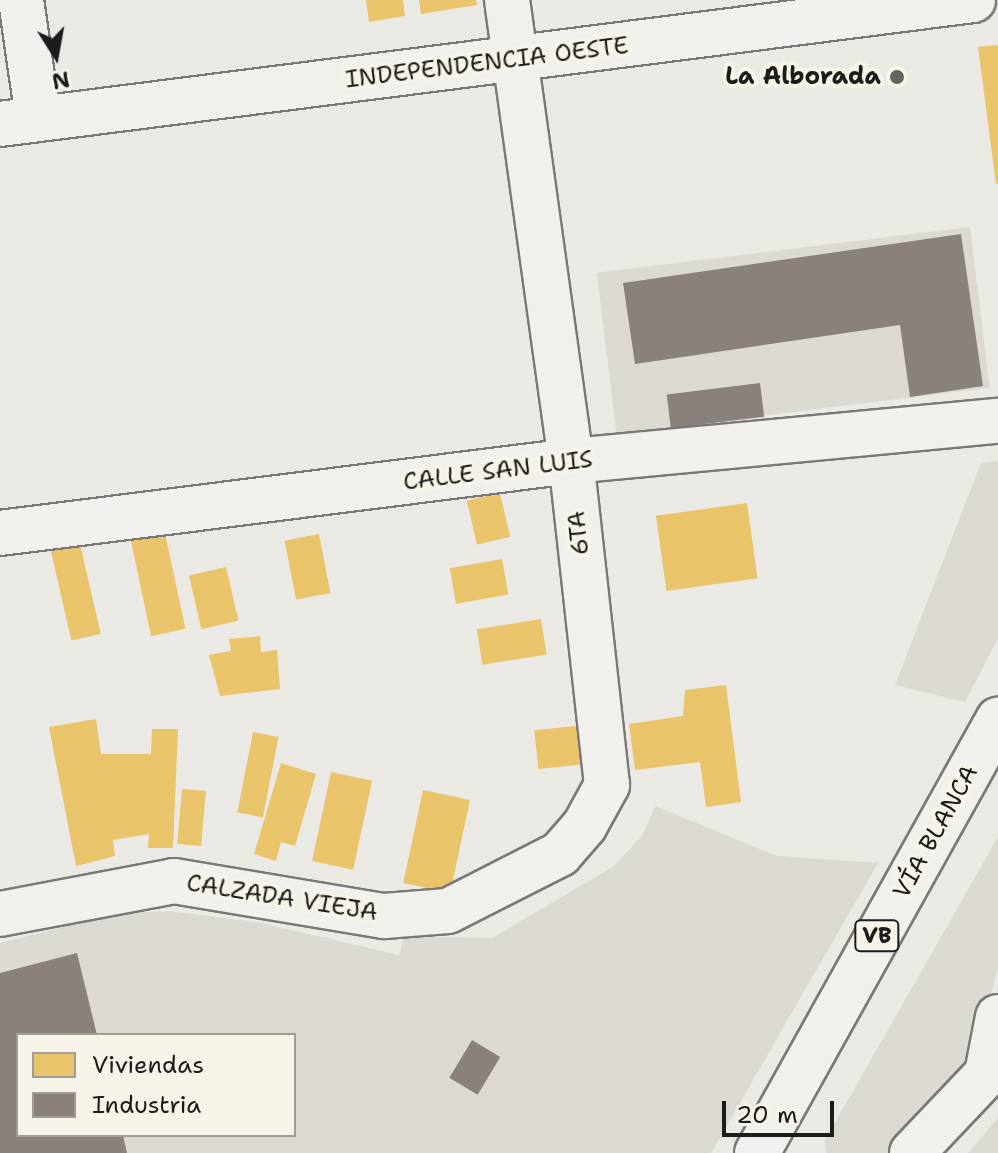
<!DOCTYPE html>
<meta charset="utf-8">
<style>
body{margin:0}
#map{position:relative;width:998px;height:1153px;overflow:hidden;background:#eae9e4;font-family:"Shantell Sans",sans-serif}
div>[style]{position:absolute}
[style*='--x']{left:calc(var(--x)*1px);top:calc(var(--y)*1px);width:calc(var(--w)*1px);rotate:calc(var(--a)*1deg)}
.built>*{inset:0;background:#dbd9d2;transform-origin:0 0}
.homes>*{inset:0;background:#e9c46a;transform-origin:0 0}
.industry>*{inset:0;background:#8a817c;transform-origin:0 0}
.roads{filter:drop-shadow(2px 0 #797876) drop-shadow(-2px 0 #797876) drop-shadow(0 2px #797876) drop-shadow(0 -2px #797876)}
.minor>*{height:44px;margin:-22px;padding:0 22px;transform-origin:22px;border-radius:22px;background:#f1f0ec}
.tertiary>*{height:44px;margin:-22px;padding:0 22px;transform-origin:22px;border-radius:22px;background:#f1f0ec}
.secondary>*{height:44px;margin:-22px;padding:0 22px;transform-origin:22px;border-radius:22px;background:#f1f0ec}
.primary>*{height:44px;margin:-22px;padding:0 22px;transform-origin:22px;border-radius:22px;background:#f1f0ec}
.dots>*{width:22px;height:22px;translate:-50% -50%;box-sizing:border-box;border:4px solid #f7f3e8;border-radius:50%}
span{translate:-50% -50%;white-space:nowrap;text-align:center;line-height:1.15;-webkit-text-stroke:8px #f7f3e8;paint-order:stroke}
.shield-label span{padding:2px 6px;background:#f7f3e8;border:2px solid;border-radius:6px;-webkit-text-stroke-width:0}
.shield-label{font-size:22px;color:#1c1c1c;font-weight:700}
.street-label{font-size:24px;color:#1c1c1c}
.poi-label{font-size:24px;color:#1c1c1c;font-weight:700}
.right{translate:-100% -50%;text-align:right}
.legend{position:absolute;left:16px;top:1033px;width:280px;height:104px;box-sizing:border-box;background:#f7f3e8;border:2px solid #9f9d96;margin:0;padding:10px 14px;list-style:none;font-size:24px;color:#1c1c1c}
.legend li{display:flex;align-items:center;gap:16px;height:40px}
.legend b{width:40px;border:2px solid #9f9d96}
.north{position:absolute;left:16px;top:16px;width:80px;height:80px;-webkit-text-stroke:6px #f7f3e8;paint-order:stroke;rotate:169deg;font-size:22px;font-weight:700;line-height:32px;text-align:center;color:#1c1c1c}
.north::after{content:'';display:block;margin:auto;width:28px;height:36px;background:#1c1c1c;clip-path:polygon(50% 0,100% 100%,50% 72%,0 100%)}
.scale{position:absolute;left:722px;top:1101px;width:112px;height:36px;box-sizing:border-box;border:4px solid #1c1c1c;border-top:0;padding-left:10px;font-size:24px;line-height:28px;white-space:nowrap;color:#1c1c1c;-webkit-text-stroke:6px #f7f3e8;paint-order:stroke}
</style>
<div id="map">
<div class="built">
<i style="left:970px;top:227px;width:162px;height:376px;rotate:83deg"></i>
<i style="clip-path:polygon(998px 461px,998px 638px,965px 702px,895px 685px,981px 463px)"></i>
<i style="clip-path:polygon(evenodd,655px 806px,777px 856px,878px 863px,711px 1153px,0 1153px,0 943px,121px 913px,170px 911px,261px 923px,399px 955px,404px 937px,492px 938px,613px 867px,642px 836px,655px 806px,18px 1035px,294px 1035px,294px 1135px,18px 1135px,18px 1035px)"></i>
<i style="clip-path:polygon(998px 837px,998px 967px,973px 1062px,888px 1153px,826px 1153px,825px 1140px)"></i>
<i style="clip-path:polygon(998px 1118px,998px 1153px,968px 1153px)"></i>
</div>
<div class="homes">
<i style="clip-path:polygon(366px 0,403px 0,405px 16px,369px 22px)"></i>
<i style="clip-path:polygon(419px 0,476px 0,477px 5px,421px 14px)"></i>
<i style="clip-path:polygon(998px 45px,998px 184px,996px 184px,978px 47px)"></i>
<i style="left:500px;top:493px;width:45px;height:34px;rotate:77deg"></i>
<i style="left:747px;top:503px;width:76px;height:92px;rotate:82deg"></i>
<i style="left:165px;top:533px;width:98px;height:35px;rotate:78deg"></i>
<i style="left:319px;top:534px;width:60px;height:35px;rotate:79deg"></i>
<i style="left:80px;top:544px;width:92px;height:30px;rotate:77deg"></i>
<i style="left:502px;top:559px;width:36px;height:53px;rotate:80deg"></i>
<i style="left:226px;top:567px;width:55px;height:38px;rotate:77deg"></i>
<i style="left:541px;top:619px;width:36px;height:65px;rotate:81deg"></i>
<i style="clip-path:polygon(260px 636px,261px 652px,277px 650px,280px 689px,220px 696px,209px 655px,231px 651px,229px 639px)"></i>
<i style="clip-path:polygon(726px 685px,741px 802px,706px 807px,700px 762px,635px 770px,629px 724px,683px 716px,685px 690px)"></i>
<i style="clip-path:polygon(96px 719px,101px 754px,151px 754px,152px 729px,178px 729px,173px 848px,148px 848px,149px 834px,113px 840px,115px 856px,76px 866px,49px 727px)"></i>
<i style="left:585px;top:725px;width:39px;height:51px;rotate:84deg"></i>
<i style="left:253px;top:732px;width:26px;height:82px;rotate:11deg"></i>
<i style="clip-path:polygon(281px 763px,316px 774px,295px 846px,281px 842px,276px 861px,254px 854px)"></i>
<i style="left:331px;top:772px;width:42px;height:91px;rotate:12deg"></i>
<i style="left:182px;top:789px;width:24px;height:55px;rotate:5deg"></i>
<i style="left:423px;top:790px;width:48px;height:95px;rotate:12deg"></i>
</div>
<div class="industry">
<i style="clip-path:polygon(961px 234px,983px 386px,910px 397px,900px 325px,635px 364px,623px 283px)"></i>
<i style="left:760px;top:383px;width:34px;height:94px;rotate:83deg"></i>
<i style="clip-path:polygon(77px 953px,97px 1035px,18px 1035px,18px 1135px,123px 1135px,127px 1153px,0 1153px,0 973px)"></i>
<i style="left:472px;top:1040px;width:33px;height:44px;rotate:31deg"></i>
</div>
<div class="roads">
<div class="minor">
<i style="--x:21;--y:0;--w:119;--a:81.8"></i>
<i style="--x:0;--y:533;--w:576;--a:-7.19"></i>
<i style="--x:571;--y:461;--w:429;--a:-5.4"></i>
<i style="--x:0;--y:914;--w:177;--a:-10.7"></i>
<i style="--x:174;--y:881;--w:213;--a:9.5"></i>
<i style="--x:384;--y:916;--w:64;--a:-4.5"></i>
<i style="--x:448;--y:911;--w:126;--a:-27"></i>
<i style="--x:560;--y:854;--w:38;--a:-49"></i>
<i style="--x:585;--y:825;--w:46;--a:-61.2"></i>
<i style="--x:607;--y:785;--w:326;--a:-96.3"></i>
<i style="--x:571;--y:461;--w:465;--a:-97.9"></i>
</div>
<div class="tertiary">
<i style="--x:912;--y:1153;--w:109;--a:-46.5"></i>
<i style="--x:987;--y:1074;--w:58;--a:-79.1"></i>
</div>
<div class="secondary">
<i style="--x:0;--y:124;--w:981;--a:-7.26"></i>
</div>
<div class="primary">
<i style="--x:757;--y:1153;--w:496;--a:-60.9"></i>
</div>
</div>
<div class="dots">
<i style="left:897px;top:77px;background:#646462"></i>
</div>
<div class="shield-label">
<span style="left:877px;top:936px">VB</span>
</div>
<div class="street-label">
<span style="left:487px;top:63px;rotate:-7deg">INDEPENDENCIA OESTE</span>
<span style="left:498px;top:471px;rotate:-7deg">CALLE SAN LUIS</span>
<span style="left:579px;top:533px;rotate:-96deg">6TA</span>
<span style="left:936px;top:832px;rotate:-61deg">VÍA BLANCA</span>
<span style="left:282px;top:898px;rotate:9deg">CALZADA VIEJA</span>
</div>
<div class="poi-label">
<span class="right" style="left:881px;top:77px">La Alborada</span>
</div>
<ul class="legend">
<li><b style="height:22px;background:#e9c46a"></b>Viviendas</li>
<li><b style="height:22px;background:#8a817c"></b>Industria</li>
</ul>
<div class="north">N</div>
<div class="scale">20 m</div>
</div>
